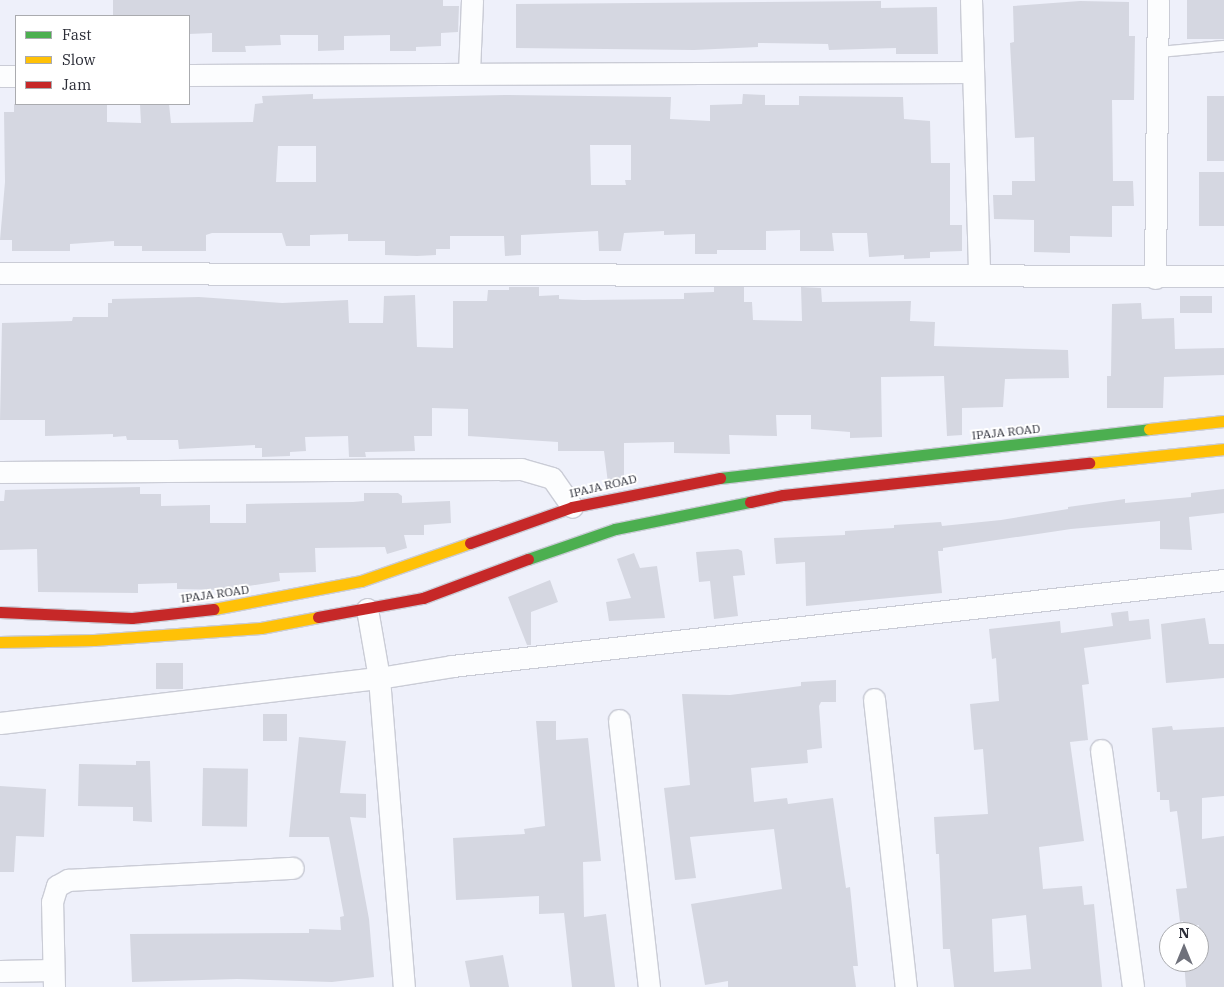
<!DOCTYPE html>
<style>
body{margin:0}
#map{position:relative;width:1224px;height:987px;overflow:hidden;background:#eef0fa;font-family:"IBM Plex Serif",serif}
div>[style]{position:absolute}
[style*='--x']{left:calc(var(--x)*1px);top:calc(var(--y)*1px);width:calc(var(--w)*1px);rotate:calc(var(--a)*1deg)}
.building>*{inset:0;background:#d5d7e1;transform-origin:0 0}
.roads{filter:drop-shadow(1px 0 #caccd6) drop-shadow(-1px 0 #caccd6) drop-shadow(0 1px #caccd6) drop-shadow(0 -1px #caccd6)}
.lane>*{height:10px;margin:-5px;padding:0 5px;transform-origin:5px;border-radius:5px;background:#fcfdfe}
.street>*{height:21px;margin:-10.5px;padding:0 10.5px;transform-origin:10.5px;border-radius:10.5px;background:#fcfdfe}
.fast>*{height:11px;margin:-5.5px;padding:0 5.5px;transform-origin:5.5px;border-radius:5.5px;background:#4caf50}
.slow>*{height:11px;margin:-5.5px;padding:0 5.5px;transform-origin:5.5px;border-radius:5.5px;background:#ffc107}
.jam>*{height:11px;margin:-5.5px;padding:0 5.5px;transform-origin:5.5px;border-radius:5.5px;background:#c62828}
span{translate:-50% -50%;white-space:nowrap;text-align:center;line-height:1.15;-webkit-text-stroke:4px #fff;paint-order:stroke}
.street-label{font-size:12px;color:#2b2d37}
.legend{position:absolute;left:15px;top:15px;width:175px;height:90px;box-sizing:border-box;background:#fff;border:1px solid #aaabaf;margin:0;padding:6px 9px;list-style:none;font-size:15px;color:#2b2d37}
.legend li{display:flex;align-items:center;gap:10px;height:25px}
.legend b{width:25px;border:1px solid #aaabaf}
.north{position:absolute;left:1159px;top:922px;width:50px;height:50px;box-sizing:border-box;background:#fff;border:1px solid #aaabaf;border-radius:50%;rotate:0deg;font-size:14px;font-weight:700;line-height:20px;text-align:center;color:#2b2d37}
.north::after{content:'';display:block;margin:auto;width:18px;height:22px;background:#6f717b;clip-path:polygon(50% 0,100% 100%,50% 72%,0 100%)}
</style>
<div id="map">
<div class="building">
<i style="clip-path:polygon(113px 0,443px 0,443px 6px,459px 6px,458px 32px,441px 33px,441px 46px,416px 47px,416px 51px,390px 51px,390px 35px,344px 36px,344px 50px,318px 51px,318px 35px,280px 35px,281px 45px,245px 46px,246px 52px,212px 52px,212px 33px,189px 34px,189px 16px,113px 16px)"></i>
<i style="left:1187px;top:0;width:37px;height:39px"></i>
<i style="clip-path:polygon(881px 1px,881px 8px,937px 7px,938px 54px,896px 54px,896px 48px,829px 50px,828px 44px,758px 43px,758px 47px,694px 50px,516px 48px,516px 4px)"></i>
<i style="clip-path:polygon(1080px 1px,1129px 2px,1129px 36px,1135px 36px,1134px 100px,1112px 100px,1113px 181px,1133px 181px,1134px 206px,1112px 206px,1112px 237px,1070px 236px,1070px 253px,1034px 252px,1034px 220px,994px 219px,993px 195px,1012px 195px,1012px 181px,1035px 181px,1034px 137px,1015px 138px,1010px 43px,1014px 42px,1013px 6px)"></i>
<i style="clip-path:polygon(evenodd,313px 94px,313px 99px,505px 95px,671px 97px,670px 119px,710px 121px,710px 105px,742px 104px,743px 94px,765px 95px,765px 105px,799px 105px,799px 96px,903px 97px,904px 119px,930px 121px,931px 163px,950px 163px,950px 225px,962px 225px,962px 251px,930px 252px,930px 258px,904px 259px,904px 255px,869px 257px,867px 233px,832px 233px,834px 251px,800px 251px,800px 230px,766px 231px,766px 250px,717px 250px,717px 254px,695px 254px,695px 234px,664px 235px,664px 231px,624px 233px,621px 251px,599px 251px,598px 231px,521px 235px,521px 255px,505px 256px,504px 236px,450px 236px,450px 249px,436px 249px,436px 255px,417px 256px,385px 255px,385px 241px,348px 241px,348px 234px,310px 235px,310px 246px,286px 246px,282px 233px,212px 233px,206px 235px,206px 251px,142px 251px,142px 246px,114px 246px,114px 241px,70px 244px,70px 251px,12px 251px,12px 240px,0 240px,5px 182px,4px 112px,14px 112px,14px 104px,107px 104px,107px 122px,141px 123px,140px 104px,169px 104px,171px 123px,253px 122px,255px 104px,263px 103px,262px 96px,313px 94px,590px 145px,631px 145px,631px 180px,625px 180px,626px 185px,591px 185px,590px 145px,313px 94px,278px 146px,316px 146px,316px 182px,276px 182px,278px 146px)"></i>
<i style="left:1207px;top:96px;width:17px;height:65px"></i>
<i style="left:1199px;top:172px;width:25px;height:54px"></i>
<i style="clip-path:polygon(509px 287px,539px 287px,539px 296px,559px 295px,559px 299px,583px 300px,684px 299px,684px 293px,714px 292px,714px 287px,744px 287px,744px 302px,752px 302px,753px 320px,802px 321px,801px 287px,821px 288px,822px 302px,911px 301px,910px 321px,935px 322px,934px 346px,1068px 350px,1069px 378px,1005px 379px,1003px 407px,962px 408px,962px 435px,947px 436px,944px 376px,881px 377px,882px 437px,850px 438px,850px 432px,811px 429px,811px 415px,776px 415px,777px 436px,729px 435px,730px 454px,674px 453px,674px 442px,624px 443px,624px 479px,608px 483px,604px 451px,558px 451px,558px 442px,468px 436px,468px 409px,432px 408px,432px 436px,414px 436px,415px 451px,365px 452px,366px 457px,349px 457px,348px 436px,305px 437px,306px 451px,290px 452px,290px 456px,262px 457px,262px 448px,255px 448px,255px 445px,179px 449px,178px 440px,127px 440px,126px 436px,113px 437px,113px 434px,45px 436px,45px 420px,0 420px,2px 323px,72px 321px,73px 317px,108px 317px,108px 303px,112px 303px,112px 299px,199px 297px,282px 303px,348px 300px,349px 323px,383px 323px,384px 296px,415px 295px,417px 347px,453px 348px,453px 301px,487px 301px,488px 290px,509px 290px)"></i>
<i style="left:1180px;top:296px;width:32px;height:17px"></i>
<i style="clip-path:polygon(1141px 303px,1142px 319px,1174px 318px,1175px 349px,1224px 348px,1224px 375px,1164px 377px,1163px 408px,1107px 408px,1107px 376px,1111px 376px,1112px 304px)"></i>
<i style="clip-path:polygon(140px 487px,140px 494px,161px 494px,161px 506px,210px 505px,210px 523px,246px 523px,246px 504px,353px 502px,364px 501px,364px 493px,398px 493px,402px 496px,402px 503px,450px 501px,451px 523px,424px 525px,424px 535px,404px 535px,407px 548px,387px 554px,385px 547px,315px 548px,316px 572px,279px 573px,280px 581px,224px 590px,177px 589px,177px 583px,138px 584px,138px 593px,38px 592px,37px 549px,0 550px,0 501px,4px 501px,5px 490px)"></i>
<i style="clip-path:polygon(1224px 489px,1224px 513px,1189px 517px,1192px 550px,1160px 549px,1160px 521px,1071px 529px,943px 548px,943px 551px,938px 551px,942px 593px,806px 606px,805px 562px,776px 564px,774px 538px,845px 535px,845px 531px,894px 528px,894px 525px,941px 522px,942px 526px,1001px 520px,1068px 509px,1068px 507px,1125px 499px,1125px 503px,1191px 497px,1191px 493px)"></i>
<i style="clip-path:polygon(738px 549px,742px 551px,745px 575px,733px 576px,738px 616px,714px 619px,710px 581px,699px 582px,696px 552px)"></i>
<i style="clip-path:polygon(634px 553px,640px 568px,657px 566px,665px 618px,609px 621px,606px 602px,631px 598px,617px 559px)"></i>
<i style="clip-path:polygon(550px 580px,558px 602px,531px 612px,531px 645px,527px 645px,508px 597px)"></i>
<i style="clip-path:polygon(evenodd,1128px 611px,1129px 621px,1149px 619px,1151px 639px,1084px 648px,1089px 684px,1082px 685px,1088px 740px,1070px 742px,1084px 841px,1039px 847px,1043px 889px,1082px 886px,1084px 905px,1094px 904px,1102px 987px,954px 987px,950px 949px,943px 949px,939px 854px,936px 854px,934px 817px,988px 814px,983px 749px,974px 750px,970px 704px,999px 701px,996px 658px,992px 659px,989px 629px,1060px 621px,1061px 633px,1113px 626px,1111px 613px,1128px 611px,1026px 915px,1031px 969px,994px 972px,992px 919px,1026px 915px)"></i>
<i style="clip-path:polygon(1205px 618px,1209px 644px,1224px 644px,1224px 678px,1166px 683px,1161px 624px)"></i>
<i style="left:156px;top:663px;width:27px;height:26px"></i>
<i style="clip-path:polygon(836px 680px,836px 702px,821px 702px,819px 706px,822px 748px,807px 750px,808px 763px,751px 768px,754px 802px,787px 798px,788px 804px,833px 798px,846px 888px,850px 887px,858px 966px,853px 966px,856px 987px,728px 987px,728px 981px,705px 985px,691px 904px,782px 889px,774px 829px,690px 837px,696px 878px,675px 880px,664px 788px,690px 785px,682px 694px,730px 695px,801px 686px,801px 682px)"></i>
<i style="left:287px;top:714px;width:27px;height:24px;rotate:90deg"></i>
<i style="clip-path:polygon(536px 721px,556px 721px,556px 740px,588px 738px,601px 861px,583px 862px,584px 917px,606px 914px,615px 987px,572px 987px,564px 913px,539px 914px,539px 896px,456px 900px,453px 838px,525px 834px,524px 829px,545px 826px)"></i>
<i style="clip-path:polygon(1172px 726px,1173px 730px,1224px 727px,1224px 796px,1202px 798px,1202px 839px,1224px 836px,1224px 987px,1186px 987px,1184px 962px,1199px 962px,1199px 925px,1183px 926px,1183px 921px,1180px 922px,1176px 889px,1187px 888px,1177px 811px,1170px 812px,1169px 800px,1160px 800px,1160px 792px,1157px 792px,1152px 728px)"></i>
<i style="clip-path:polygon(299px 737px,346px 741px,340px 793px,366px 794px,366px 818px,350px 817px,369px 919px,374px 977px,332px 982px,237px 979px,132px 982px,130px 934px,309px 933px,309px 929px,341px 930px,340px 917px,344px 916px,329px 837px,289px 837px)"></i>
<i style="clip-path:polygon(136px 761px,150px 761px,152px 822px,133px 821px,133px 807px,78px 806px,79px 764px,136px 765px)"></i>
<i style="left:203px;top:768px;width:45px;height:58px;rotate:1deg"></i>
<i style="clip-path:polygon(0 786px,46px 789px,44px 837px,16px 836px,14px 872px,0 872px)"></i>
<i style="clip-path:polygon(503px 955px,509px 987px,470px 987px,465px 961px)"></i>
</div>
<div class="roads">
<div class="lane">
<i style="--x:1159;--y:52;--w:65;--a:-5.3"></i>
</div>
<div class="street">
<i style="--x:971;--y:0;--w:275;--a:88.3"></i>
<i style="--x:469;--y:72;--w:72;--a:-87.6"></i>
<i style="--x:189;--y:75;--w:784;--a:-0.22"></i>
<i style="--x:0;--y:76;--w:16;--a:0"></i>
<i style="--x:0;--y:273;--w:1224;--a:0.14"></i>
<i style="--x:1155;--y:278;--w:278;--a:-89.4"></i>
<i style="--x:0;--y:472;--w:521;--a:-0.33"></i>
<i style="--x:521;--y:469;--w:32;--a:16"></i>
<i style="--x:552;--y:478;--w:35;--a:55"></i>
<i style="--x:367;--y:609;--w:70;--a:80.1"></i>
<i style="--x:379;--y:678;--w:310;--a:85.4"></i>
<i style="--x:874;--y:699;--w:290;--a:83.7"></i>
<i style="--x:619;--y:720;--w:269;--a:83.6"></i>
<i style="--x:0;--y:723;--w:382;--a:-6.8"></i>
<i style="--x:379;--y:678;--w:74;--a:-9.3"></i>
<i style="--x:452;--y:666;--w:777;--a:-6.36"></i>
<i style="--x:1101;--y:750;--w:239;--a:82.3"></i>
<i style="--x:0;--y:971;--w:53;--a:-1.1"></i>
<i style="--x:54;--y:987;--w:85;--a:-91.3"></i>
<i style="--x:52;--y:902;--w:17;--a:-73"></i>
<i style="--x:57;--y:886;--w:13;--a:-29"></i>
<i style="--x:68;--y:880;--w:225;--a:-3.1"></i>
</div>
<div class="fast">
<i style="--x:720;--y:478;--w:432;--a:-6.5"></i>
<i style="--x:528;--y:559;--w:92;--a:-19"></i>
<i style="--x:615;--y:529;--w:138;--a:-11.3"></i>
</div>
<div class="slow">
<i style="--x:1149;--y:429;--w:75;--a:-6.1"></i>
<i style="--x:1089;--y:463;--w:136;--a:-5.9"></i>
<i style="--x:214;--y:609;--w:150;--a:-10.8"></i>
<i style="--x:361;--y:581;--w:115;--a:-19.2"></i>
<i style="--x:0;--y:642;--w:94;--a:-1.2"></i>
<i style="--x:94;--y:640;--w:167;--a:-4.1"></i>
<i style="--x:261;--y:628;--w:58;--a:-10.9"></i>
</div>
<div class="jam">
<i style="--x:750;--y:502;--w:34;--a:-12"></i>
<i style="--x:783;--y:495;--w:308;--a:-6"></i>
<i style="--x:470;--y:543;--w:108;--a:-19.4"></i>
<i style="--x:572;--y:507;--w:151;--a:-11.1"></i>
<i style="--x:0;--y:612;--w:132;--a:2.6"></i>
<i style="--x:132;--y:618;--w:82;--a:-6.3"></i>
<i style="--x:318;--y:617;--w:107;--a:-10.3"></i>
<i style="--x:423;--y:598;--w:112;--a:-20.4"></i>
</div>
</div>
<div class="street-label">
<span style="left:1006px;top:432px;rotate:-6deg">IPAJA ROAD</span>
<span style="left:603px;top:486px;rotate:-13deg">IPAJA ROAD</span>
<span style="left:215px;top:594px;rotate:-8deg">IPAJA ROAD</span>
</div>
<ul class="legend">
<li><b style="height:6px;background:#4caf50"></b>Fast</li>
<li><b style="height:6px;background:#ffc107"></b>Slow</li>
<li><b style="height:6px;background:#c62828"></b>Jam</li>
</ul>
<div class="north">N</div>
</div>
